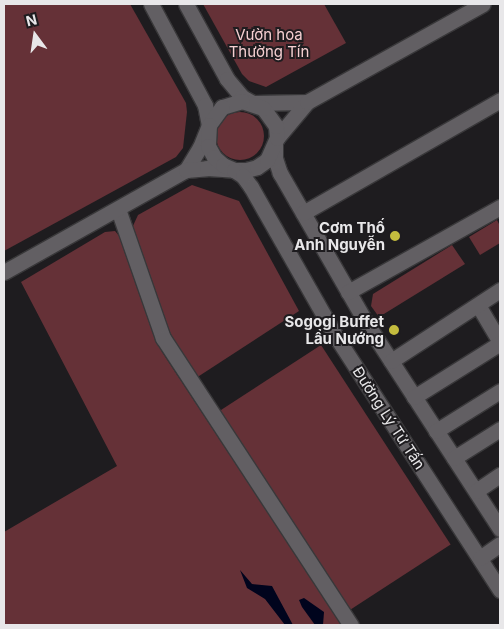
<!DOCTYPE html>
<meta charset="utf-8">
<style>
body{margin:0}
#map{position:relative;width:504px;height:629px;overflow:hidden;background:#1e1c1f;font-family:Inter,sans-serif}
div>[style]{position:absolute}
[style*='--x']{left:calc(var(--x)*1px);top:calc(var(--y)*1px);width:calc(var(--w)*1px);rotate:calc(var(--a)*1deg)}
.green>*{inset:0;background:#653137;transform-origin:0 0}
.round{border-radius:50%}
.water>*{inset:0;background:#00041d}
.roads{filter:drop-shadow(1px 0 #39383a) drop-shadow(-1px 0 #39383a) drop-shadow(0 1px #39383a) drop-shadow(0 -1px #39383a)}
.minor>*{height:15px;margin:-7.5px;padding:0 7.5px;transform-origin:7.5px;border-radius:7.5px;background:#625f63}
.dots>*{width:14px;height:14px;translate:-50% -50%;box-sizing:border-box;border:2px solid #1e1c1f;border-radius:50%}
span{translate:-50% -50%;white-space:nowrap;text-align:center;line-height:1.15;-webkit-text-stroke:4px #1e1c1f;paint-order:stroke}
.park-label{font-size:15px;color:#f5cfd1}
.poi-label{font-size:15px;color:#e8e7e9;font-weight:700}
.right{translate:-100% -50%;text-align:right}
.street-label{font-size:15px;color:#e8e7e9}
.frame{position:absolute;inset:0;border:5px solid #e8e7e9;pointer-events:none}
.north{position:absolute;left:10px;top:10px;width:50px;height:50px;-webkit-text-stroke:4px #1e1c1f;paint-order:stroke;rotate:346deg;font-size:14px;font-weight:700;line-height:20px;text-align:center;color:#e8e7e9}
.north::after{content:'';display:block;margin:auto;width:18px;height:22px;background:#e8e7e9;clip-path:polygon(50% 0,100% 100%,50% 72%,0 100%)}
</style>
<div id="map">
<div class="green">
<i style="clip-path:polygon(4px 4px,130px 4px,186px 103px,187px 112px,183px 148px,176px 157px,4px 251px)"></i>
<i style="clip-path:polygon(203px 4px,324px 4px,346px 43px,266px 87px,249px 81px,242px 74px)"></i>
<i class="round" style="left:216px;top:112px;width:48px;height:48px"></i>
<i style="clip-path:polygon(192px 185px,239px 201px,299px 311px,196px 378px,169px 334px,132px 228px,138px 215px)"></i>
<i style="clip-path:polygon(497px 220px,500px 226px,500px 243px,480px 255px,469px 237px)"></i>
<i style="clip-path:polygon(115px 231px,120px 237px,162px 352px,342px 625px,4px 625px,4px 532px,117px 466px,21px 282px,105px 232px)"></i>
<i style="clip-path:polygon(452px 245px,465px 264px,379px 317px,371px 306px,373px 294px)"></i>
<i style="left:321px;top:345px;width:238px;height:122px;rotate:57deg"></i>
</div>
<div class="water">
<i style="clip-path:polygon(240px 570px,252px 584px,272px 586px,293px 625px,285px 625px,265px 599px,247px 588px)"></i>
<i style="clip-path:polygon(304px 598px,324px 612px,323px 625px,315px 625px,302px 607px,299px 600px)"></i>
</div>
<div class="roads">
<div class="minor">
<i style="--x:151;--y:4;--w:115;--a:61.9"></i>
<i style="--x:205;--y:105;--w:20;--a:79"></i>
<i style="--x:209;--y:125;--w:24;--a:112"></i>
<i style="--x:200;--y:147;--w:27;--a:121"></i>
<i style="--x:186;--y:4;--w:85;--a:61.3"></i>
<i style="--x:227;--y:79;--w:23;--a:50"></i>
<i style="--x:242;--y:97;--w:13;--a:29"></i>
<i style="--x:253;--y:103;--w:54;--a:-1.1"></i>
<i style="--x:277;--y:138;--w:47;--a:-50.2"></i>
<i style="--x:307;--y:102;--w:201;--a:-29.1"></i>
<i style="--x:275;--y:144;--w:14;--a:90"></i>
<i style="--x:275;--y:158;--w:16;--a:72"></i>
<i style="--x:280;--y:173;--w:171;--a:60.1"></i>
<i style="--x:365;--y:321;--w:248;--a:57"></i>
<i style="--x:118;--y:209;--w:137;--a:70.8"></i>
<i style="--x:163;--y:338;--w:343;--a:56.8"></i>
<i style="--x:303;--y:213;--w:227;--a:-29.8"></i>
<i style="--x:4;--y:272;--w:209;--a:-29.3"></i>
<i style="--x:186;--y:170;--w:21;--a:-5"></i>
<i style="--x:207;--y:168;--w:27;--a:4"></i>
<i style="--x:234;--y:170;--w:12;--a:0"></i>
<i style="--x:246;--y:170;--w:11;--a:-15"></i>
<i style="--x:257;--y:167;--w:12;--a:-35"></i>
<i style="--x:267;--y:160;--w:24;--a:-66"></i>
<i style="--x:277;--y:138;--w:12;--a:-95"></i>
<i style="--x:276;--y:126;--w:22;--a:-126"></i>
<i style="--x:263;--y:108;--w:22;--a:-162"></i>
<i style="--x:242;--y:101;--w:21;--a:163"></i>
<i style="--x:222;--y:107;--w:22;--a:126"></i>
<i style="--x:209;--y:125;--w:21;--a:93"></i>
<i style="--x:208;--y:146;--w:13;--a:61"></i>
<i style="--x:214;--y:157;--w:12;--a:42"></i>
<i style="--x:223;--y:165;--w:12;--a:24"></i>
<i style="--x:234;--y:170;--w:11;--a:34"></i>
<i style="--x:243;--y:176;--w:14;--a:54"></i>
<i style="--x:251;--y:187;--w:170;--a:60.4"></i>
<i style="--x:335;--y:335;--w:304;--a:57.1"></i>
<i style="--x:348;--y:292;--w:174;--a:-29.2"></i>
<i style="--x:478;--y:305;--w:43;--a:59.3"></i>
<i style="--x:391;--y:361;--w:130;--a:-33.1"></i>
<i style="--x:414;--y:397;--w:102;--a:-32.1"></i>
<i style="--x:436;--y:431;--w:75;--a:-32"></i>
<i style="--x:454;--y:458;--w:54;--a:-32.2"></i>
<i style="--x:476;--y:491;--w:29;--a:-34"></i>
<i style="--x:480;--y:558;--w:24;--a:-35"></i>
</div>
</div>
<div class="dots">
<i style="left:395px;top:236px;background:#c4bc3e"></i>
<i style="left:394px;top:330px;background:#c4bc3e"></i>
</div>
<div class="park-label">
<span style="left:269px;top:43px">Vườn hoa<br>Thường Tín</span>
</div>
<div class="poi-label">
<span class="right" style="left:385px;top:236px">Cơm Thố<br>Anh Nguyễn</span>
<span class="right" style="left:384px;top:330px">Sogogi Buffet<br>Lẩu Nướng</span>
</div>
<div class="street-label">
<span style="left:389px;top:418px;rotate:57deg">Đường Lý Tử Tấn</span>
</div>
<div class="frame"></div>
<div class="north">N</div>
</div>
